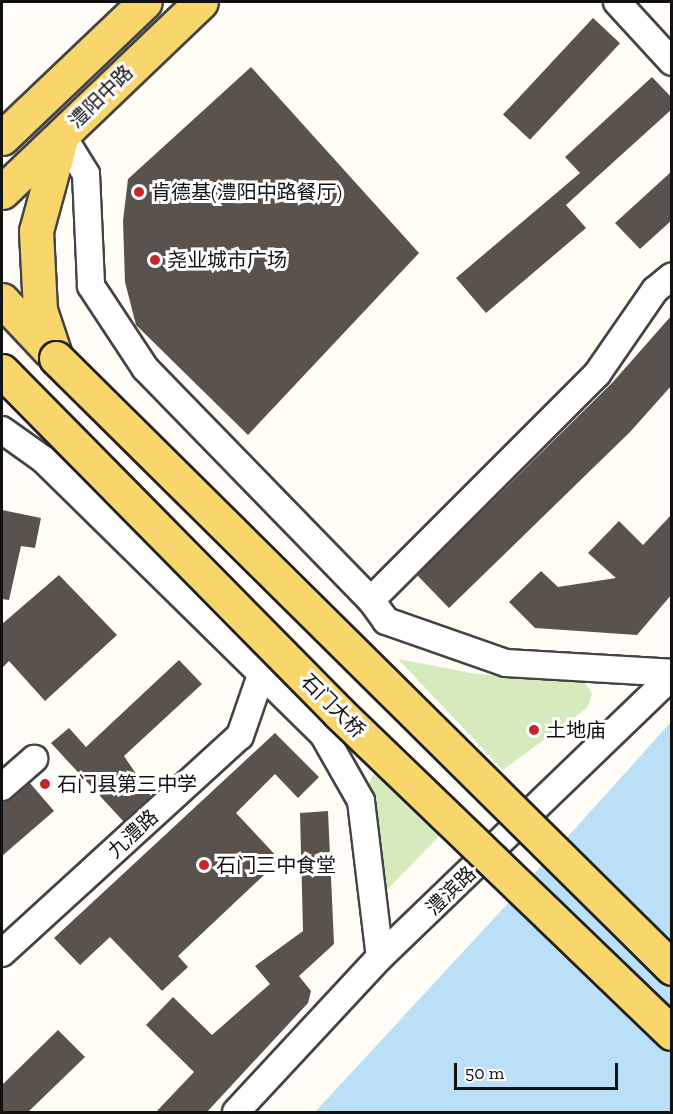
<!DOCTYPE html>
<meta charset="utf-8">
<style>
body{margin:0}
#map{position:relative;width:673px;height:1114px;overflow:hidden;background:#fffdf5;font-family:"Zilla Slab","Noto Sans SC",serif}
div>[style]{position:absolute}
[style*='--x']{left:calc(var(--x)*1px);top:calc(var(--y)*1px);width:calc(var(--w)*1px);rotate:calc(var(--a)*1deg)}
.green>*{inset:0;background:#d5ebbd}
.water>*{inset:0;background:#b9e0f7}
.building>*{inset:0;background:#5a524d;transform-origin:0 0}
.roads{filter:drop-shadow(2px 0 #444) drop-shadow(-2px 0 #444) drop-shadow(0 2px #444) drop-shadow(0 -2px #444)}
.minor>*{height:26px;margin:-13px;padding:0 13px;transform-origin:13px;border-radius:13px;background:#fff}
.major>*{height:33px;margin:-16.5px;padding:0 16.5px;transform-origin:16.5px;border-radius:16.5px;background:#f9d66b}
.bridges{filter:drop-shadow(2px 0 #222) drop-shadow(-2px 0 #222) drop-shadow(0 2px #222) drop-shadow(0 -2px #222)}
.major-bridge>*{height:33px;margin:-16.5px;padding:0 16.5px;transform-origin:16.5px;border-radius:16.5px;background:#f9d66b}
.dots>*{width:16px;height:16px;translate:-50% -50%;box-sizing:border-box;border:3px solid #fff;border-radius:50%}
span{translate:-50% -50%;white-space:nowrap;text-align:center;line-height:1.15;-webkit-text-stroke:6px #fff;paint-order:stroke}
.street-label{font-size:20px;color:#111}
.poi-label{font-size:20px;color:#111}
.left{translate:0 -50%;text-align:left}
.frame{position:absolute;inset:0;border:3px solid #111;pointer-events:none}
.scale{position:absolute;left:454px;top:1063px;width:164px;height:27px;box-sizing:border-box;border:3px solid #111;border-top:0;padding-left:8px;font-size:18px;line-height:21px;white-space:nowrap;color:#111;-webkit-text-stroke:4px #fff;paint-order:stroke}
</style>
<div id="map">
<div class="green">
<i style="clip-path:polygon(398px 659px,477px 674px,584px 681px,592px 694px,587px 708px,503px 770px)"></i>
<i style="clip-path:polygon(377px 767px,445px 830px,386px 891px,378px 888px,361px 801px)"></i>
</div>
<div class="water">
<i style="clip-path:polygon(671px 722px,671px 1112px,315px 1112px,509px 902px)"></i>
</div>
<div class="building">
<i style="left:593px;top:18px;width:37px;height:132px;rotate:43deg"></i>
<i style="clip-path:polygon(251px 67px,419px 253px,248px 435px,136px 325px,125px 282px,123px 221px,128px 179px)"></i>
<i style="clip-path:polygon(652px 77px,672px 98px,672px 109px,566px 205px,586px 228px,486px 313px,456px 278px,580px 173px,565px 157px)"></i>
<i style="clip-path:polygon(672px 171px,672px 220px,640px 249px,615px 223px)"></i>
<i style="clip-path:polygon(672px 315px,672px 385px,630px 432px,449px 608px,417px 575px,612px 383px)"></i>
<i style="clip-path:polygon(2px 510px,41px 518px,35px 548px,21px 546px,9px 600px,2px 599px)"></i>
<i style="clip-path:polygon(672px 514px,672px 594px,637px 635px,535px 628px,509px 602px,541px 571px,558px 587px,616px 578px,588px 553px,619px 521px,643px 545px)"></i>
<i style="clip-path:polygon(59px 575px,117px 635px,45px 701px,9px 661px,2px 668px,2px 624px)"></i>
<i style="clip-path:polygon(179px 660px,202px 684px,124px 756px,151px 796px,124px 822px,51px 743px,69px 728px,86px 747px)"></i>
<i style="clip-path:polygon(275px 733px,319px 777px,298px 798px,275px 774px,236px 813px,280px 860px,178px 956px,188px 967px,162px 991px,110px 937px,80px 965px,54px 938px)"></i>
<i style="clip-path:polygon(30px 783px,54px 811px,2px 856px,2px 803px)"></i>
<i style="clip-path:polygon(328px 811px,334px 944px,299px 976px,311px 991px,308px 1003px,206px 1113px,155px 1113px,194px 1072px,146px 1025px,173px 997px,212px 1035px,270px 984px,255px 966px,303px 931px,300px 813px)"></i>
<i style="clip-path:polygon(58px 1030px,85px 1057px,27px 1113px,2px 1113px,2px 1085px)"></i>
</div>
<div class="roads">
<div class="minor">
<i style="--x:617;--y:2;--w:81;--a:47.5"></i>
<i style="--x:62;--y:135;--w:46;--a:58.4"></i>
<i style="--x:86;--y:174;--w:112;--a:87.4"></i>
<i style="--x:91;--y:286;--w:98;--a:56.6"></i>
<i style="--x:145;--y:368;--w:324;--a:45.8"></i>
<i style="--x:371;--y:600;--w:26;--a:54"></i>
<i style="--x:386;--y:621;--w:127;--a:19.3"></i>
<i style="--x:506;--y:663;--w:166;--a:3.4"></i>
<i style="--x:2;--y:430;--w:52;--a:35.5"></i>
<i style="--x:44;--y:460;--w:391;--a:44.5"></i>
<i style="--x:323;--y:734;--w:77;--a:60.4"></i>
<i style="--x:361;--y:801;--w:157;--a:83.1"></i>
<i style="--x:371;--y:600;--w:320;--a:-45"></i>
<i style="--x:597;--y:374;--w:102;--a:-55.4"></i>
<i style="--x:655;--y:290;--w:22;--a:-39"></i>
<i style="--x:2;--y:787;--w:43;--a:-41.2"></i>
<i style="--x:2;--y:953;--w:322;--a:-42.4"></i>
<i style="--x:240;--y:736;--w:68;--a:-71"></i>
<i style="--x:236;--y:1112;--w:212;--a:-47.1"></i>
<i style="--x:380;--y:957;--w:405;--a:-43.9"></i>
</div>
<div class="major">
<i style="--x:2;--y:138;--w:197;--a:-43.6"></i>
<i style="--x:2;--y:192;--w:275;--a:-43.7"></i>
<i style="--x:2;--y:300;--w:69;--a:46.8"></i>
<i style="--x:56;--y:358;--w:51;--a:-108.4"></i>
<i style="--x:40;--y:310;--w:79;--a:-92.9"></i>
<i style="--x:36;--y:231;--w:99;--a:-74.8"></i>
</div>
</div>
<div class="bridges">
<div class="major-bridge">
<i style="--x:56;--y:358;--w:867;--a:44.72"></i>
<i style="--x:2;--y:371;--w:479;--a:45.4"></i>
<i style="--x:338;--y:712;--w:463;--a:43.9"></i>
</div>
</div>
<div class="dots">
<i style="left:139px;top:192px;background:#c4262e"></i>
<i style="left:155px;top:260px;background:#c4262e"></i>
<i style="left:534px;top:730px;background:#c4262e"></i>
<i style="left:45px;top:784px;background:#c4262e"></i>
<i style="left:204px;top:865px;background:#c4262e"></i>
</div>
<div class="street-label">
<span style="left:101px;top:97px;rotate:-44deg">澧阳中路</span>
<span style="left:333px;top:706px;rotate:45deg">石门大桥</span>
<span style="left:133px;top:834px;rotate:-43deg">九澧路</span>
<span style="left:451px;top:891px;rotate:-44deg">澧滨路</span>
</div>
<div class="poi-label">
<span class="left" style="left:151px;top:192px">肯德基(澧阳中路餐厅)</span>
<span class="left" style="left:167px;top:260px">尧业城市广场</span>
<span class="left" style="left:546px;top:730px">土地庙</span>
<span class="left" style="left:57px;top:784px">石门县第三中学</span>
<span class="left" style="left:216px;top:865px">石门三中食堂</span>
</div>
<div class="frame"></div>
<div class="scale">50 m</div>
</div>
